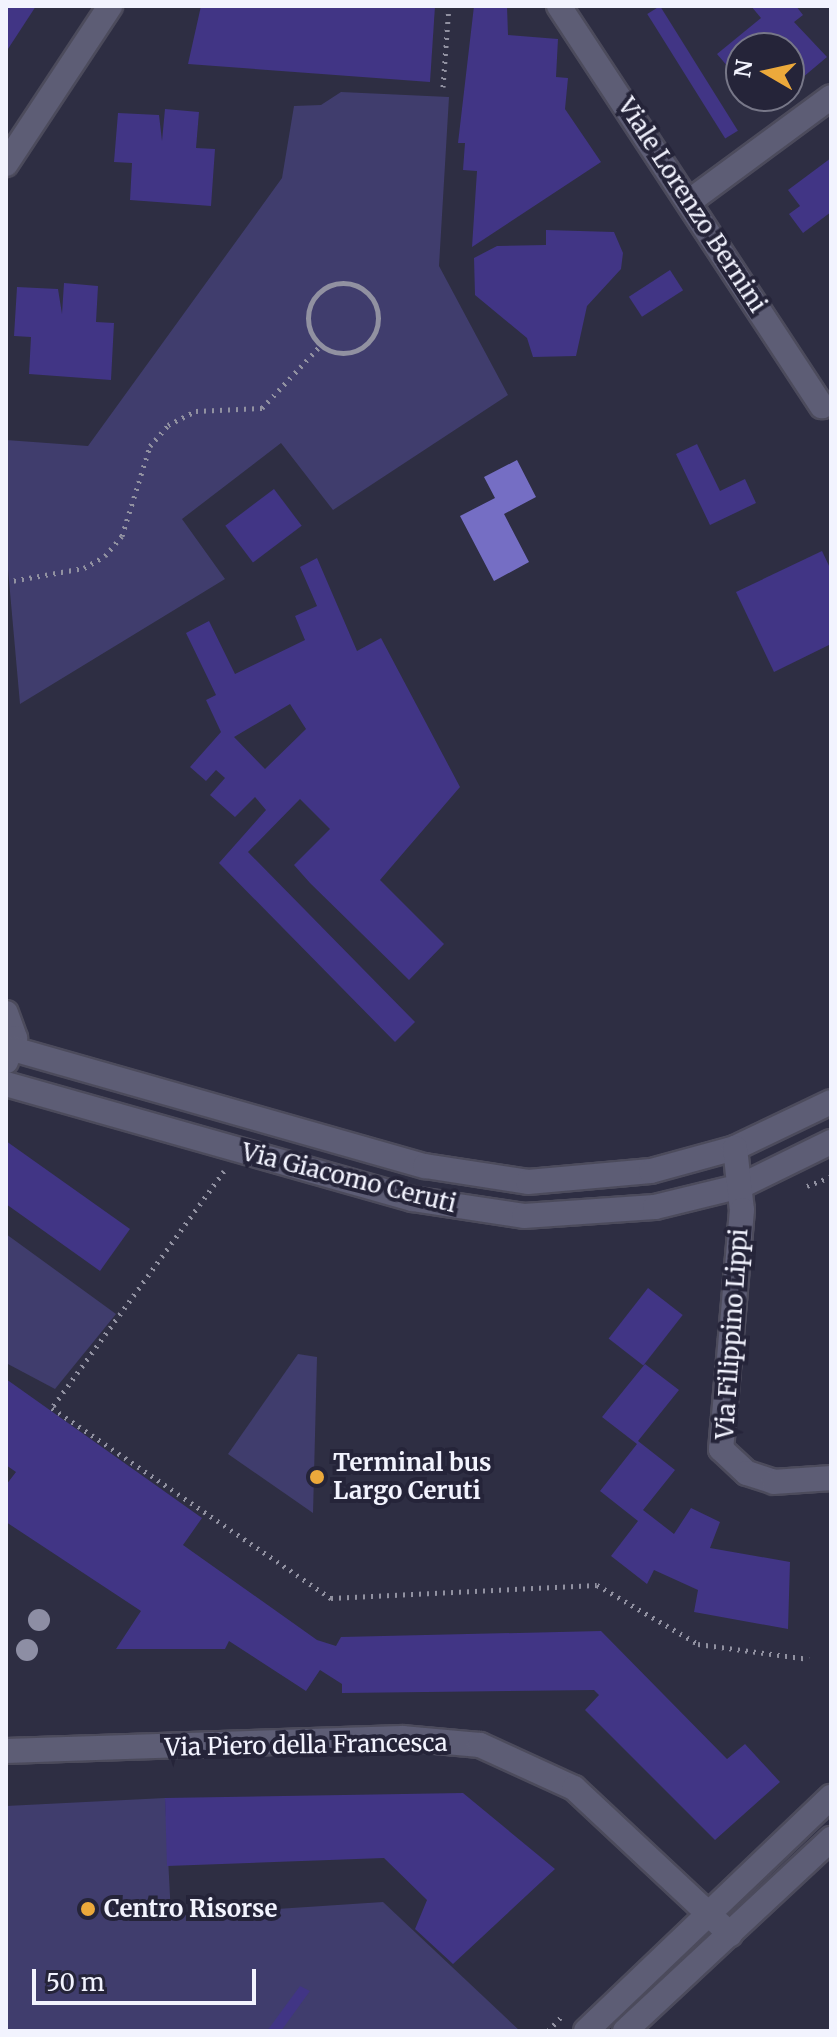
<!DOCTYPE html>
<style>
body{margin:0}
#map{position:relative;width:837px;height:2037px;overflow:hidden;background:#2e2e43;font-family:Merriweather,serif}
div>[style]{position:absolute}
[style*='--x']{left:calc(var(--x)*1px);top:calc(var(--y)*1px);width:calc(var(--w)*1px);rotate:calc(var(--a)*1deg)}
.green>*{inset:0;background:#403d6d}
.water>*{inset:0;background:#756ec4}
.building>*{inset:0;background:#413585;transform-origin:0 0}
.path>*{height:5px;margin-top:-2.5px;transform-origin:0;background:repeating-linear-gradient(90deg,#9191a1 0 2px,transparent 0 8px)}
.path>.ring{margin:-2.5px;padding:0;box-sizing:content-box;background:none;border:5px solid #9191a1;border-radius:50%}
.roads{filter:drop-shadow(2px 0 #4c4b5c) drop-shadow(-2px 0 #4c4b5c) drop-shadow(0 2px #4c4b5c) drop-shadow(0 -2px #4c4b5c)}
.street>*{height:24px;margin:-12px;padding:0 12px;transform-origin:12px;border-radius:12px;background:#5d5d75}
.trees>*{width:22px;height:22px;margin:-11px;border-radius:50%;background:#8d8ea4}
.dots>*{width:22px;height:22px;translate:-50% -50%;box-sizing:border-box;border:4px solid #252439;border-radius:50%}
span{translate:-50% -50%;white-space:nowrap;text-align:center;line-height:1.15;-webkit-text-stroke:8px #252439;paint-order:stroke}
.street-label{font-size:24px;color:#f2f3fe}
.poi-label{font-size:24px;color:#f2f3fe;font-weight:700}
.left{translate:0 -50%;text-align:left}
.frame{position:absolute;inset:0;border:8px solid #f2f3fe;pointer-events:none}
.north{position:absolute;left:725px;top:32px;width:80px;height:80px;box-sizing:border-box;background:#252439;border:2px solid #778;border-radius:50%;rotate:279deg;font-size:22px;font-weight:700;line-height:32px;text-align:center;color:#f2f3fe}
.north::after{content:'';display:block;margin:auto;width:28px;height:36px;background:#eca93b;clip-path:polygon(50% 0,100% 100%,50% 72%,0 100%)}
.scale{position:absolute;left:32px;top:1969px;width:224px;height:36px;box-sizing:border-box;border:4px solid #f2f3fe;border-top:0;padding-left:10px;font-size:24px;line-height:28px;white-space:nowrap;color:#f2f3fe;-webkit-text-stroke:6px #252439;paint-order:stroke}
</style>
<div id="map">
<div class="green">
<i style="clip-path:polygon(341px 92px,449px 97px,439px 266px,508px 395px,333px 510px,281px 443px,182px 519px,225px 579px,20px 704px,6px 547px,6px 440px,88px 446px,282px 178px,294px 106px,321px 105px)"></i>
<i style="clip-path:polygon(6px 1234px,116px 1314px,55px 1389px,6px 1363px)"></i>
<i style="clip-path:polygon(298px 1354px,317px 1357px,313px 1513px,228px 1454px)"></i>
<i style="clip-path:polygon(165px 1798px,171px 1916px,383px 1902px,520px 2031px,6px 2031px,6px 1806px)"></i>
</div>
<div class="water">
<i style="clip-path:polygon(517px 460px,536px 497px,504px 514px,529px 562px,494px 581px,460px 516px,495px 498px,484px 477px)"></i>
</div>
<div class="building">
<i style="clip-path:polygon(6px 6px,36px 6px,6px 52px)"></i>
<i style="clip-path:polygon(201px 6px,435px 6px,430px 82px,188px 64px)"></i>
<i style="clip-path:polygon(474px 6px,507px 6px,508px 35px,558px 39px,556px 77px,568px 78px,565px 109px,601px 162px,472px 247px,477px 171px,463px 170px,465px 143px,458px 143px)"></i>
<i style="left:660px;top:6px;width:147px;height:15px;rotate:58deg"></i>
<i style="clip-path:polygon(751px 6px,796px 6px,803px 15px,794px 22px,827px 57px,802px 78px,789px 77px,789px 48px,741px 48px,741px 82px,717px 54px,761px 18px)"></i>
<i style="clip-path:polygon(165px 109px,199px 112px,196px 148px,215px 149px,211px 206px,130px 200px,132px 163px,114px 162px,118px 113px,159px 115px,162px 141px)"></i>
<i style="clip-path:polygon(831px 158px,831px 212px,803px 233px,789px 214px,800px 206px,788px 190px)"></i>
<i style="clip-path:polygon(546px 230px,614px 232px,623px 253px,621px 269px,587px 306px,576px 356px,533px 357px,527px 338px,475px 295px,474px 258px,497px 246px,546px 245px)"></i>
<i style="left:670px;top:270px;width:24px;height:49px;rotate:57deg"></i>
<i style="clip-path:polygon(64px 283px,98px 286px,96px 322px,114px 323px,111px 380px,29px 374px,31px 337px,14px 336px,17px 287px,58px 289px,62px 314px)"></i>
<i style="clip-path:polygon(697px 444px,720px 491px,745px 479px,756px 503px,710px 525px,676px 454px)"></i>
<i style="left:274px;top:489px;width:46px;height:61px;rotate:53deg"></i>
<i style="clip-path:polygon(822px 551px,831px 570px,831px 644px,774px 672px,736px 592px)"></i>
<i style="clip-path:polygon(evenodd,317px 558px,357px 651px,381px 638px,460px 787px,380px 880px,444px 944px,409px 980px,310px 883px,294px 865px,330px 829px,300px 799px,248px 852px,415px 1022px,395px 1042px,219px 863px,266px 810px,255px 797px,235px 817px,210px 795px,225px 778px,216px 770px,206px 781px,190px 767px,221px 732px,206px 700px,216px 695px,186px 633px,209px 621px,235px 674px,305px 640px,295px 616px,317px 606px,300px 567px,317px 558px,290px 704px,306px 729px,265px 769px,234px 737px,290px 704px)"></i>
<i style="clip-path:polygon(6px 1141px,130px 1229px,100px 1271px,6px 1204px)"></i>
<i style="left:648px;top:1288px;width:44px;height:64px;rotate:38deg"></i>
<i style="clip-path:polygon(645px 1364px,679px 1390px,638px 1441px,675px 1470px,643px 1510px,674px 1534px,691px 1508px,720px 1522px,710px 1548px,790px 1562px,788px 1629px,694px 1612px,698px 1590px,654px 1570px,647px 1584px,611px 1556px,638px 1521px,600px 1491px,637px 1444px,602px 1417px)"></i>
<i style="clip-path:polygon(6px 1379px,202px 1518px,183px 1545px,317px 1640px,336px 1646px,341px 1637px,601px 1631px,727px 1759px,745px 1744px,780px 1782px,715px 1840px,585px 1710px,599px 1695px,594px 1690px,342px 1693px,342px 1684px,320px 1670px,306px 1691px,229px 1641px,225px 1649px,116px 1649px,141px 1611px,6px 1522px,6px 1485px,16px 1472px,6px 1465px)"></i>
<i style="clip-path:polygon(463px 1793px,555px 1869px,453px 1964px,415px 1929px,427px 1900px,384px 1858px,167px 1866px,165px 1798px)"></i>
<i style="clip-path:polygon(300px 1986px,310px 1991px,281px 2031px,267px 2031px)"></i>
</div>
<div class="path">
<i style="--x:443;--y:87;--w:81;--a:-85.8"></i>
<i class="ring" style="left:308px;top:283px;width:65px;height:65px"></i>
<i style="--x:6;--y:582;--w:79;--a:-10.2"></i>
<i style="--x:84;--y:568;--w:24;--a:-30"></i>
<i style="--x:105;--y:556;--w:26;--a:-50"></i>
<i style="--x:122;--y:536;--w:94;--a:-72.7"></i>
<i style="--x:150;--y:446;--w:28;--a:-49"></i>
<i style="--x:168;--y:425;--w:31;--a:-27"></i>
<i style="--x:196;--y:411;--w:66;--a:-2.6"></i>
<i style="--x:262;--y:408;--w:85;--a:-46.9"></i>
<i style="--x:224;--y:1171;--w:293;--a:126"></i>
<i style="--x:52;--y:1408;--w:338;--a:34.3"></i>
<i style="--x:331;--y:1598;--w:266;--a:-2.8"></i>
<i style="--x:597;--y:1585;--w:117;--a:30.3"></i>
<i style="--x:698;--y:1644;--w:112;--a:7.7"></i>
<i style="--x:807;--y:1186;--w:26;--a:-21"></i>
<i style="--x:548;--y:2031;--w:22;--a:-47"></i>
</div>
<div class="roads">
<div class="street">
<i style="--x:559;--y:6;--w:479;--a:56.7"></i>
<i style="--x:6;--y:164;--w:189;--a:-56.6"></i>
<i style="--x:690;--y:201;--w:175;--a:-36.4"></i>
<i style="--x:6;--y:1013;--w:27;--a:70"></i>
<i style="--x:15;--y:1038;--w:25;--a:111"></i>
<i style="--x:13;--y:1049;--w:428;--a:15.9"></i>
<i style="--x:425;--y:1166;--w:104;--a:8.8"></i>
<i style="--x:528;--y:1182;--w:123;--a:-5.1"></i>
<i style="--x:651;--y:1171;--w:87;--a:-15.3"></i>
<i style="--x:735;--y:1148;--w:106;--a:-25.6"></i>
<i style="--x:6;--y:1084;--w:422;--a:15.8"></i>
<i style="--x:412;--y:1199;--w:113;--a:8.6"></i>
<i style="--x:524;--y:1216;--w:131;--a:-3.9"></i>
<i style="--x:655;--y:1207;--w:89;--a:-13.7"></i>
<i style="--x:741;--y:1186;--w:100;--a:-26.1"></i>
<i style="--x:735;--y:1148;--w:62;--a:83.6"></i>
<i style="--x:742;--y:1210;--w:240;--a:95"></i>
<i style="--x:721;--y:1449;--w:35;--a:43"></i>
<i style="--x:747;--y:1473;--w:28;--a:18"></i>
<i style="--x:774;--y:1482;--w:57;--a:-4"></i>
<i style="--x:6;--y:1751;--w:396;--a:-1.9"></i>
<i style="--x:402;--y:1738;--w:78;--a:5.1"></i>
<i style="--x:480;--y:1745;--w:103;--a:24.6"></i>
<i style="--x:574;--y:1788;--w:214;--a:43.1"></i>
<i style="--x:586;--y:2031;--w:339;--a:-43.7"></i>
<i style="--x:625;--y:2031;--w:282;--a:-43"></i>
</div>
</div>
<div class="trees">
<i style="left:39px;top:1620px"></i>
<i style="left:27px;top:1650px"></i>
</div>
<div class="dots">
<i style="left:317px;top:1477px;background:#eca93b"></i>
<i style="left:88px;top:1909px;background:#eca93b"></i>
</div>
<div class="street-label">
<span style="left:692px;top:205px;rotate:57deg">Viale Lorenzo Bernini</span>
<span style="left:349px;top:1178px;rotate:14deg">Via Giacomo Ceruti</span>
<span style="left:732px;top:1334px;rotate:-86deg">Via Filippino Lippi</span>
<span style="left:306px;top:1745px;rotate:-1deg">Via Piero della Francesca</span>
</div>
<div class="poi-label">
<span class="left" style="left:333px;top:1477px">Terminal bus<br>Largo Ceruti</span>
<span class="left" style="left:104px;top:1909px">Centro Risorse</span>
</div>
<div class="frame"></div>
<div class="north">N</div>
<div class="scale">50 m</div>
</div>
